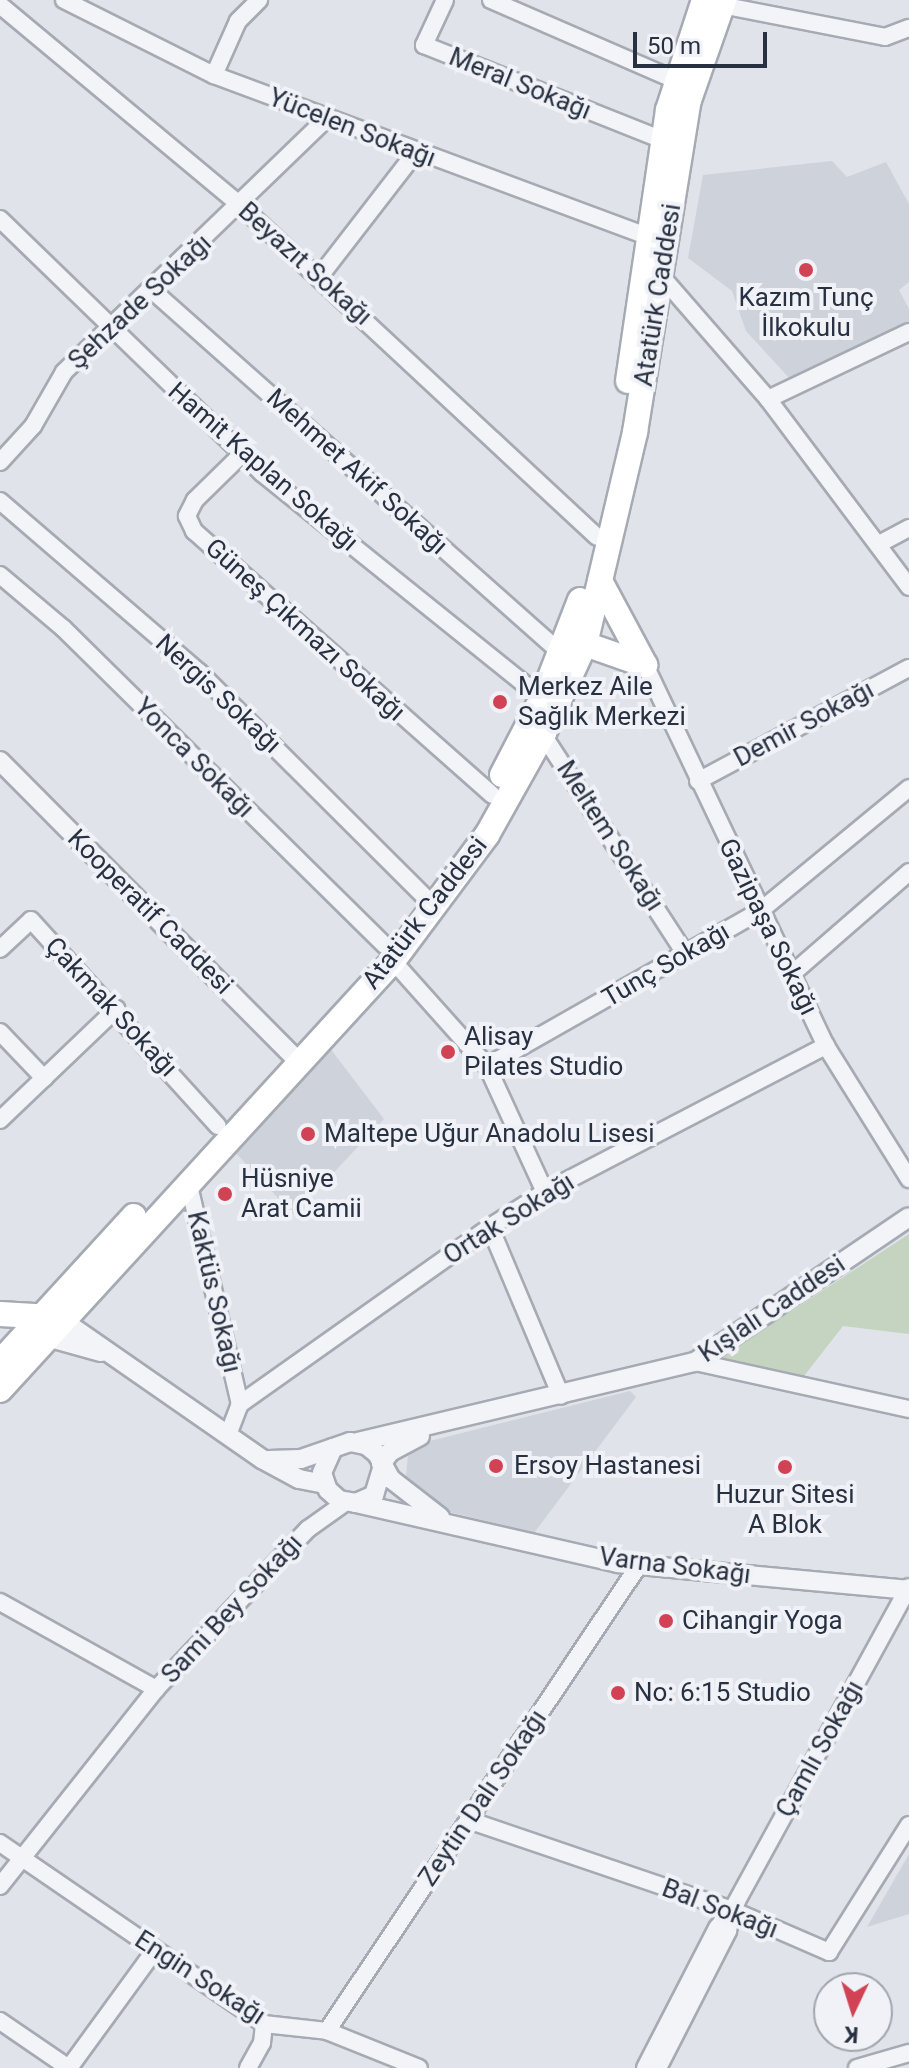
<!DOCTYPE html>
<meta charset="utf-8">
<style>
body{margin:0}
#map{position:relative;width:909px;height:2068px;overflow:hidden;background:#e0e3e9;font-family:Roboto,sans-serif}
div>[style]{position:absolute}
[style*='--x']{left:calc(var(--x)*1px);top:calc(var(--y)*1px);width:calc(var(--w)*1px);rotate:calc(var(--a)*1deg)}
.built>*{inset:0;background:#ced2db}
.green>*{inset:0;background:#c5d3c1}
.roads{filter:drop-shadow(2px 0 #a5aab3) drop-shadow(-2px 0 #a5aab3) drop-shadow(0 2px #a5aab3) drop-shadow(0 -2px #a5aab3)}
.minor>*{height:16px;margin:-8px;padding:0 8px;transform-origin:8px;border-radius:8px;background:#f3f4f7}
.tertiary>*{height:18px;margin:-9px;padding:0 9px;transform-origin:9px;border-radius:9px;background:#f3f4f7}
.primary>*{height:24px;margin:-12px;padding:0 12px;transform-origin:12px;border-radius:12px;background:#fff}
.dots>*{width:22px;height:22px;translate:-50% -50%;box-sizing:border-box;border:4px solid #f0f2f7;border-radius:50%}
span{translate:-50% -50%;white-space:nowrap;text-align:center;line-height:1.15;-webkit-text-stroke:8px #f0f2f7;paint-order:stroke}
.street-label{font-size:26px;color:#283141}
.poi-label{font-size:26px;color:#283141}
.left{translate:0 -50%;text-align:left}
.north{position:absolute;left:813px;top:1972px;width:80px;height:80px;box-sizing:border-box;background:#f0f2f7;border:2px solid #a0a5ae;border-radius:50%;rotate:184deg;font-size:22px;font-weight:700;line-height:32px;text-align:center;color:#283141}
.north::after{content:'';display:block;margin:auto;width:28px;height:36px;background:#d24255;clip-path:polygon(50% 0,100% 100%,50% 72%,0 100%)}
.scale{position:absolute;left:633px;top:32px;width:134px;height:36px;box-sizing:border-box;border:4px solid #283141;border-top:0;padding-left:10px;font-size:24px;line-height:28px;white-space:nowrap;color:#283141;-webkit-text-stroke:6px #f0f2f7;paint-order:stroke}
</style>
<div id="map">
<div class="built">
<i style="clip-path:polygon(832px 161px,847px 177px,886px 162px,909px 204px,909px 282px,899px 290px,909px 309px,909px 327px,792px 381px,746px 331px,732px 291px,688px 258px,703px 175px)"></i>
<i style="clip-path:polygon(329px 1047px,384px 1119px,294px 1215px,232px 1149px)"></i>
<i style="clip-path:polygon(630px 1391px,636px 1397px,534px 1533px,450px 1512px,406px 1476px,408px 1456px,426px 1442px)"></i>
<i style="clip-path:polygon(909px 1854px,909px 1914px,867px 1927px)"></i>
</div>
<div class="green">
<i style="clip-path:polygon(909px 1234px,909px 1334px,843px 1326px,804px 1376px,717px 1360px)"></i>
</div>
<div class="roads">
<div class="minor">
<i style="--x:64;--y:0;--w:168;--a:26.6"></i>
<i style="--x:214;--y:75;--w:463;--a:20.4"></i>
<i style="--x:445;--y:0;--w:50;--a:115"></i>
<i style="--x:424;--y:45;--w:257;--a:21.7"></i>
<i style="--x:491;--y:0;--w:201;--a:23.5"></i>
<i style="--x:0;--y:5;--w:314;--a:39.8"></i>
<i style="--x:241;--y:206;--w:486;--a:42.9"></i>
<i style="--x:721;--y:5;--w:167;--a:11"></i>
<i style="--x:885;--y:37;--w:26;--a:-21"></i>
<i style="--x:214;--y:75;--w:59;--a:-66"></i>
<i style="--x:238;--y:21;--w:30;--a:-45"></i>
<i style="--x:0;--y:219;--w:365;--a:44.1"></i>
<i style="--x:262;--y:473;--w:359;--a:38.8"></i>
<i style="--x:320;--y:276;--w:155;--a:-52.3"></i>
<i style="--x:662;--y:277;--w:162;--a:49"></i>
<i style="--x:768;--y:399;--w:235;--a:53.1"></i>
<i style="--x:153;--y:291;--w:545;--a:41.58"></i>
<i style="--x:768;--y:399;--w:156;--a:-25.4"></i>
<i style="--x:242;--y:454;--w:66;--a:135.6"></i>
<i style="--x:195;--y:500;--w:18;--a:117"></i>
<i style="--x:187;--y:516;--w:17;--a:65"></i>
<i style="--x:194;--y:531;--w:398;--a:41.5"></i>
<i style="--x:0;--y:462;--w:49;--a:-47.5"></i>
<i style="--x:33;--y:426;--w:62;--a:-60.1"></i>
<i style="--x:64;--y:372;--w:366;--a:-44"></i>
<i style="--x:0;--y:501;--w:262;--a:40.7"></i>
<i style="--x:199;--y:672;--w:319;--a:44.9"></i>
<i style="--x:879;--y:544;--w:34;--a:-28"></i>
<i style="--x:0;--y:575;--w:82;--a:40.1"></i>
<i style="--x:63;--y:628;--w:452;--a:44.6"></i>
<i style="--x:645;--y:665;--w:422;--a:64.6"></i>
<i style="--x:826;--y:1046;--w:157;--a:58"></i>
<i style="--x:538;--y:727;--w:272;--a:57"></i>
<i style="--x:698;--y:781;--w:239;--a:-28.2"></i>
<i style="--x:0;--y:949;--w:42;--a:-43.1"></i>
<i style="--x:31;--y:920;--w:278;--a:47.8"></i>
<i style="--x:393;--y:961;--w:141;--a:48.2"></i>
<i style="--x:487;--y:1066;--w:139;--a:65.3"></i>
<i style="--x:793;--y:973;--w:154;--a:-41"></i>
<i style="--x:0;--y:1032;--w:64;--a:46.3"></i>
<i style="--x:487;--y:1066;--w:314;--a:-29.6"></i>
<i style="--x:760;--y:911;--w:193;--a:-39.5"></i>
<i style="--x:0;--y:1120;--w:161;--a:-43.7"></i>
<i style="--x:188;--y:1181;--w:229;--a:76.9"></i>
<i style="--x:490;--y:1227;--w:183;--a:67.2"></i>
<i style="--x:695;--y:1362;--w:219;--a:12.4"></i>
<i style="--x:228;--y:1435;--w:33;--a:-69"></i>
<i style="--x:240;--y:1404;--w:306;--a:-35.3"></i>
<i style="--x:490;--y:1227;--w:65;--a:-32.5"></i>
<i style="--x:545;--y:1192;--w:317;--a:-27.5"></i>
<i style="--x:0;--y:1602;--w:179;--a:29.1"></i>
<i style="--x:468;--y:1820;--w:279;--a:18.8"></i>
<i style="--x:732;--y:1910;--w:106;--a:23.4"></i>
<i style="--x:829;--y:1952;--w:150;--a:-57.8"></i>
<i style="--x:0;--y:1843;--w:320;--a:34.4"></i>
<i style="--x:264;--y:2024;--w:63;--a:6.3"></i>
<i style="--x:327;--y:2031;--w:99;--a:21.9"></i>
<i style="--x:0;--y:1886;--w:251;--a:-51.6"></i>
<i style="--x:156;--y:1689;--w:221;--a:-46.5"></i>
<i style="--x:308;--y:1529;--w:47;--a:-35.4"></i>
<i style="--x:0;--y:2021;--w:83;--a:34.3"></i>
<i style="--x:327;--y:2031;--w:561;--a:-56.2"></i>
<i style="--x:69;--y:2068;--w:146;--a:-53.9"></i>
<i style="--x:248;--y:2068;--w:29;--a:-61"></i>
<i style="--x:262;--y:2043;--w:19;--a:-84"></i>
<i style="--x:645;--y:2068;--w:157;--a:-62.8"></i>
<i style="--x:717;--y:1928;--w:23;--a:-50"></i>
<i style="--x:732;--y:1910;--w:368;--a:-61.3"></i>
<i style="--x:658;--y:2068;--w:154;--a:-62.9"></i>
<i style="--x:728;--y:1931;--w:15;--a:-79"></i>
<i style="--x:857;--y:2068;--w:54;--a:-16.1"></i>
</div>
<div class="tertiary">
<i style="--x:0;--y:761;--w:426;--a:45.2"></i>
<i style="--x:62;--y:1320;--w:244;--a:34.8"></i>
<i style="--x:262;--y:1459;--w:42;--a:28.4"></i>
<i style="--x:299;--y:1479;--w:25;--a:11"></i>
<i style="--x:47;--y:1337;--w:56;--a:15.5"></i>
<i style="--x:358;--y:1442;--w:346;--a:-13.4"></i>
<i style="--x:695;--y:1362;--w:258;--a:-34.1"></i>
<i style="--x:333;--y:1448;--w:27;--a:114"></i>
<i style="--x:322;--y:1473;--w:18;--a:71"></i>
<i style="--x:328;--y:1490;--w:15;--a:42"></i>
<i style="--x:339;--y:1500;--w:17;--a:10"></i>
<i style="--x:356;--y:1503;--w:20;--a:-24"></i>
<i style="--x:374;--y:1495;--w:28;--a:-73"></i>
<i style="--x:269;--y:1460;--w:32;--a:-2"></i>
<i style="--x:301;--y:1459;--w:52;--a:-19.1"></i>
<i style="--x:350;--y:1442;--w:16;--a:11"></i>
<i style="--x:366;--y:1445;--w:14;--a:39"></i>
<i style="--x:377;--y:1454;--w:29;--a:61"></i>
<i style="--x:391;--y:1479;--w:62;--a:37.8"></i>
<i style="--x:381;--y:1464;--w:15;--a:-53"></i>
<i style="--x:390;--y:1452;--w:34;--a:-28"></i>
<i style="--x:356;--y:1503;--w:269;--a:12.9"></i>
<i style="--x:618;--y:1563;--w:292;--a:5.3"></i>
</div>
<div class="primary">
<i style="--x:628;--y:381;--w:274;--a:-81.6"></i>
<i style="--x:668;--y:110;--w:116;--a:-71.9"></i>
<i style="--x:600;--y:581;--w:95;--a:61.8"></i>
<i style="--x:575;--y:635;--w:13;--a:42"></i>
<i style="--x:585;--y:644;--w:64;--a:19.3"></i>
<i style="--x:502;--y:775;--w:87;--a:-62.5"></i>
<i style="--x:542;--y:698;--w:105;--a:-68.8"></i>
<i style="--x:0;--y:1314;--w:52;--a:3.3"></i>
<i style="--x:0;--y:1362;--w:198;--a:-47.5"></i>
<i style="--x:0;--y:1390;--w:582;--a:-47.51"></i>
<i style="--x:393;--y:961;--w:157;--a:-53.3"></i>
<i style="--x:487;--y:835;--w:117;--a:-60.8"></i>
<i style="--x:544;--y:733;--w:98;--a:-65.3"></i>
<i style="--x:585;--y:644;--w:218;--a:-76.7"></i>
<i style="--x:635;--y:432;--w:333;--a:-80.8"></i>
<i style="--x:688;--y:103;--w:109;--a:-70.7"></i>
</div>
</div>
<div class="dots">
<i style="left:806px;top:270px;background:#d24255"></i>
<i style="left:500px;top:702px;background:#d24255"></i>
<i style="left:448px;top:1052px;background:#d24255"></i>
<i style="left:308px;top:1134px;background:#d24255"></i>
<i style="left:225px;top:1194px;background:#d24255"></i>
<i style="left:496px;top:1466px;background:#d24255"></i>
<i style="left:785px;top:1467px;background:#d24255"></i>
<i style="left:666px;top:1621px;background:#d24255"></i>
<i style="left:618px;top:1693px;background:#d24255"></i>
</div>
<div class="street-label">
<span style="left:520px;top:84px;rotate:22deg">Meral Sokağı</span>
<span style="left:352px;top:128px;rotate:21deg">Yücelen Sokağı</span>
<span style="left:305px;top:264px;rotate:42deg">Beyazıt Sokağı</span>
<span style="left:658px;top:295px;rotate:-81deg">Atatürk Caddesi</span>
<span style="left:140px;top:302px;rotate:-43deg">Şehzade Sokağı</span>
<span style="left:263px;top:467px;rotate:41deg">Hamit Kaplan Sokağı</span>
<span style="left:357px;top:472px;rotate:42deg">Mehmet Akif Sokağı</span>
<span style="left:305px;top:630px;rotate:42deg">Güneş Çıkmazı Sokağı</span>
<span style="left:218px;top:694px;rotate:43deg">Nergis Sokağı</span>
<span style="left:804px;top:724px;rotate:-28deg">Demir Sokağı</span>
<span style="left:194px;top:758px;rotate:45deg">Yonca Sokağı</span>
<span style="left:610px;top:836px;rotate:57deg">Meltem Sokağı</span>
<span style="left:150px;top:912px;rotate:45deg">Kooperatif Caddesi</span>
<span style="left:425px;top:913px;rotate:-52deg">Atatürk Caddesi</span>
<span style="left:768px;top:927px;rotate:64deg">Gazipaşa Sokağı</span>
<span style="left:666px;top:965px;rotate:-30deg">Tunç Sokağı</span>
<span style="left:111px;top:1007px;rotate:47deg">Çakmak Sokağı</span>
<span style="left:509px;top:1219px;rotate:-32deg">Ortak Sokağı</span>
<span style="left:214px;top:1292px;rotate:77deg">Kaktüs Sokağı</span>
<span style="left:772px;top:1309px;rotate:-34deg">Kışlalı Caddesi</span>
<span style="left:675px;top:1566px;rotate:7deg">Varna Sokağı</span>
<span style="left:232px;top:1609px;rotate:-47deg">Sami Bey Sokağı</span>
<span style="left:820px;top:1749px;rotate:-61deg">Çamlı Sokağı</span>
<span style="left:483px;top:1798px;rotate:-56deg">Zeytin Dalı Sokağı</span>
<span style="left:720px;top:1909px;rotate:21deg">Bal Sokağı</span>
<span style="left:200px;top:1978px;rotate:33deg">Engin Sokağı</span>
</div>
<div class="poi-label">
<span style="left:806px;top:313px">Kazım Tunç<br>İlkokulu</span>
<span class="left" style="left:518px;top:702px">Merkez Aile<br>Sağlık Merkezi</span>
<span class="left" style="left:464px;top:1052px">Alisay<br>Pilates Studio</span>
<span class="left" style="left:324px;top:1134px">Maltepe Uğur Anadolu Lisesi</span>
<span class="left" style="left:241px;top:1194px">Hüsniye<br>Arat Camii</span>
<span class="left" style="left:514px;top:1466px">Ersoy Hastanesi</span>
<span style="left:785px;top:1510px">Huzur Sitesi<br>A Blok</span>
<span class="left" style="left:682px;top:1621px">Cihangir Yoga</span>
<span class="left" style="left:634px;top:1693px">No: 6:15 Studio</span>
</div>
<div class="north">K</div>
<div class="scale">50 m</div>
</div>
